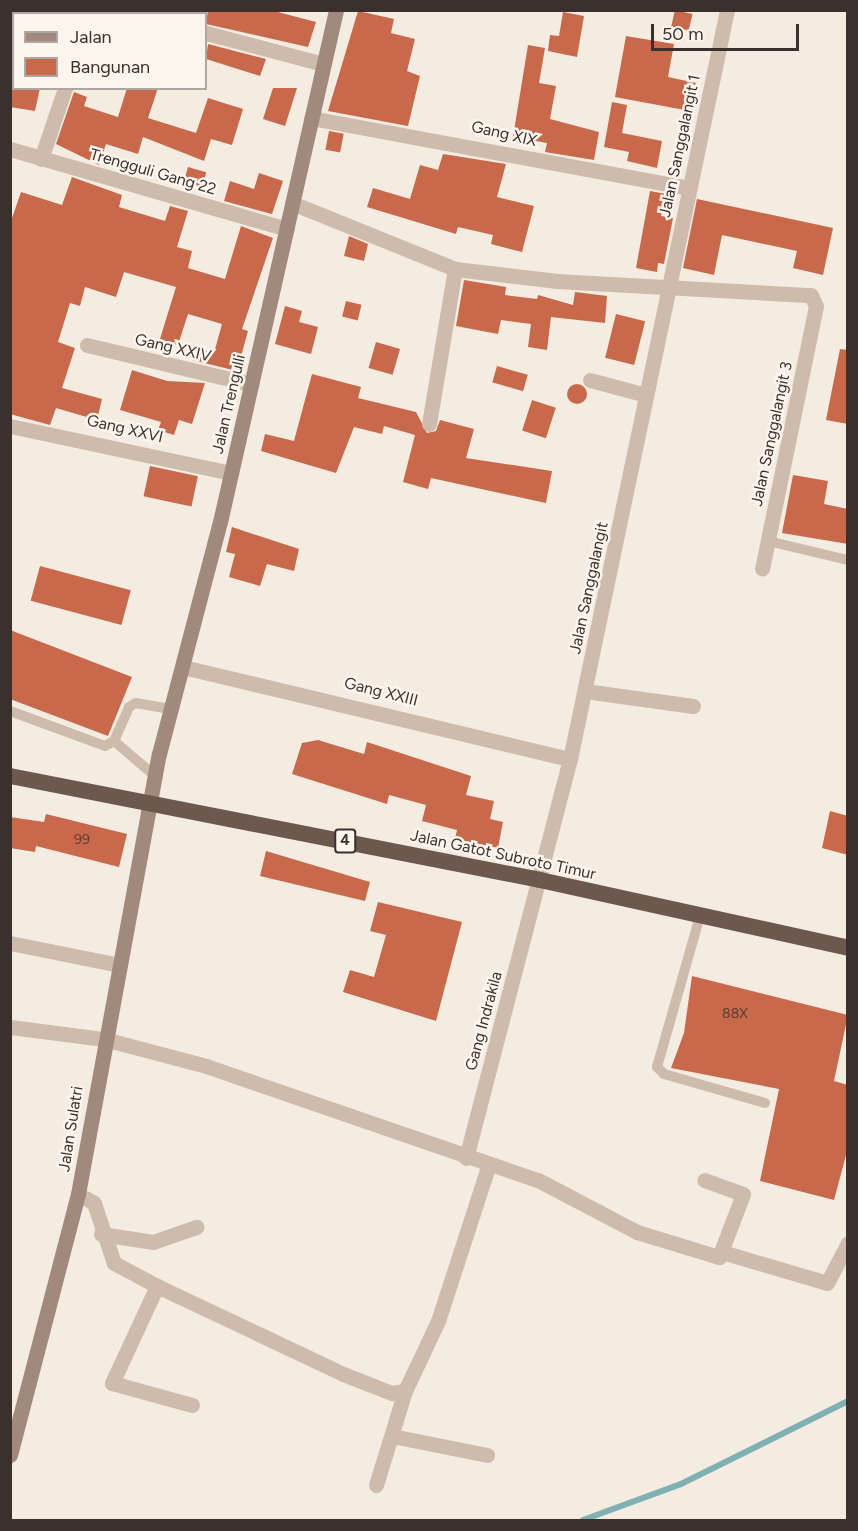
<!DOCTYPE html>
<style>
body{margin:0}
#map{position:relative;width:858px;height:1531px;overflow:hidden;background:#f4ebe1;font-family:Figtree,sans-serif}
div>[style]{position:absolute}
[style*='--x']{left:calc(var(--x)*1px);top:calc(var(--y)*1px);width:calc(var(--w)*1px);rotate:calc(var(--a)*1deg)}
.stream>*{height:6px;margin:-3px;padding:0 3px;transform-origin:3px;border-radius:3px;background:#7fb0b2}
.building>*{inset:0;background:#c8694b;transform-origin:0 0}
.round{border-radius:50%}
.service>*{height:10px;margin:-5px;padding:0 5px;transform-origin:5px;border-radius:5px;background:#cdbbac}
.minor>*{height:15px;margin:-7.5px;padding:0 7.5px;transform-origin:7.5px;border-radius:7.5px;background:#cdbbac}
.secondary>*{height:15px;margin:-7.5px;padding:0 7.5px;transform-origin:7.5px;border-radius:7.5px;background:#a18a7d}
.trunk>*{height:16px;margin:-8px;padding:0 8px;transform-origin:8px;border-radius:8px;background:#6c584f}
span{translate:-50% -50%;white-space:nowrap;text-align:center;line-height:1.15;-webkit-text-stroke:5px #fbf5ee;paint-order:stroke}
.number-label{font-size:14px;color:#5e3e33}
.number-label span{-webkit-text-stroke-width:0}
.shield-label span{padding:2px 4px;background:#fbf5ee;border:2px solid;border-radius:4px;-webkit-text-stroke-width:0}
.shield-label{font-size:15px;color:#3b302b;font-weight:700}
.street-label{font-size:16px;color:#3b302b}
.frame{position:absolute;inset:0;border:12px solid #3b302b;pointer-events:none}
.legend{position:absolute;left:12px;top:12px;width:195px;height:78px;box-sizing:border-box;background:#fbf5ee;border:2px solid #aea6a0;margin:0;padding:8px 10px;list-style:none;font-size:18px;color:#3b302b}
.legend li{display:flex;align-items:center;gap:12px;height:30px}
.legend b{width:30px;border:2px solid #aea6a0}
.scale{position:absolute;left:651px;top:24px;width:148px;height:27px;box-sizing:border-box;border:3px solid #3b302b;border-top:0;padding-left:8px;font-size:18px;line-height:21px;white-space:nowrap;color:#3b302b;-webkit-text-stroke:4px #fbf5ee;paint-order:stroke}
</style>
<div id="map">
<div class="stream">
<i style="--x:583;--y:1520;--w:104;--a:-20.2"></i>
<i style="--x:681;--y:1484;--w:186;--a:-26.4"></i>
</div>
<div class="building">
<i style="clip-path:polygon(208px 10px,270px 10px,316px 22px,308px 47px,206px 24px)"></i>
<i style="left:675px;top:10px;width:18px;height:17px;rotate:13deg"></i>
<i style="clip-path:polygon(358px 11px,394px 19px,391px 33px,415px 39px,407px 71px,420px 76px,408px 126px,328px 111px)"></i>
<i style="clip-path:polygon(563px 12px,584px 16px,577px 57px,548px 51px,550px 35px,559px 36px)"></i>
<i style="clip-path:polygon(626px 36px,674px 44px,668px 77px,696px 83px,690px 111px,615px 97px)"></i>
<i style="clip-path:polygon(208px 44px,266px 59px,260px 76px,206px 59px)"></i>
<i style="clip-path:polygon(528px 45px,545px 48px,539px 83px,556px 86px,550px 119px,599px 132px,594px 160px,545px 152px,547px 143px,513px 137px)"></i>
<i style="clip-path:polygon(10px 88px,40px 88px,35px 111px,10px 107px)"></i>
<i style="clip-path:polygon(127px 88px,158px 88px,148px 118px,196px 133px,208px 98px,243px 109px,232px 145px,211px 139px,204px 161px,143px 137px,138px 154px,106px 144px,99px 165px,56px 144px,74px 92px,87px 97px,84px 106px,118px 117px)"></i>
<i style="clip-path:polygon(273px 88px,297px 88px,285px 126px,263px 119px)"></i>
<i style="clip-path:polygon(612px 102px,627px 105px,622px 133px,662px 141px,657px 168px,627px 161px,629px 152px,604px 147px)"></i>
<i style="left:329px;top:131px;width:15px;height:19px;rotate:11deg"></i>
<i style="clip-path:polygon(443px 154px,506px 164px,497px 197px,534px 206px,522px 252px,491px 244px,493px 235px,458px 227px,456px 234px,367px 207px,373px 188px,410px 199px,420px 165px,438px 170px)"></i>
<i style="left:188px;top:167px;width:19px;height:15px;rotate:16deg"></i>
<i style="clip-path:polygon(259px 173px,283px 181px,272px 214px,224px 201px,230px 181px,254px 189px)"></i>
<i style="clip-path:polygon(72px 177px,122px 195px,119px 207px,165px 221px,170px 206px,188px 211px,177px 247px,192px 251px,188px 268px,225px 279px,241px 226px,273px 238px,242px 329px,248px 331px,237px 371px,192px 360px,195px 348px,214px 353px,222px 324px,188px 314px,178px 345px,160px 339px,176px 287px,124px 272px,116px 297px,85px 287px,80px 306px,70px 303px,58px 342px,75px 348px,62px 388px,102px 399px,97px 420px,56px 408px,50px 425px,10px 414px,10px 224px,21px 192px,62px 205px)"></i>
<i style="clip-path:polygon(650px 191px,666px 194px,661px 216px,673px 218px,664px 264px,658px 263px,657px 272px,636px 268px)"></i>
<i style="clip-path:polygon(697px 199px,833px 228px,823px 275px,793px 268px,797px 251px,722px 235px,714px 275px,683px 268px)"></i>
<i style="clip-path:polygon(349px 236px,368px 244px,364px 261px,344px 256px)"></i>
<i style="clip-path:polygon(464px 280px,506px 287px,505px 295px,537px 299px,538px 295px,573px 305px,575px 292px,607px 296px,605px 323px,551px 317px,547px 350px,528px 347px,531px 324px,501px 320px,498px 334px,456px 326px)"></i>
<i style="left:346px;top:301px;width:16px;height:16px;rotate:14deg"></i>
<i style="clip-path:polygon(285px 306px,302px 311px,299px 322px,318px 327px,311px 354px,275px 344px)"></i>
<i style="left:616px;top:314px;width:30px;height:45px;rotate:14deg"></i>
<i style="left:376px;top:342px;width:25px;height:27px;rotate:16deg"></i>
<i style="clip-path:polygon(840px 349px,848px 350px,848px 424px,826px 420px)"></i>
<i style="left:497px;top:366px;width:32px;height:17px;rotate:16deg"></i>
<i style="clip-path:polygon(132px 370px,167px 381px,205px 383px,192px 424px,179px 420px,174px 435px,158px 430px,161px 422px,120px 410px)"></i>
<i style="clip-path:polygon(312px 374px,361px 387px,358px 398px,416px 412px,427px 433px,436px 431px,440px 420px,474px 429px,466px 458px,552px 471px,546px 503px,431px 478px,428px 489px,403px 482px,415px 435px,384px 426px,382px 434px,354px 427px,336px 473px,261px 451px,265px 434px,294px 441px)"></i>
<i class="round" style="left:567px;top:384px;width:20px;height:20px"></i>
<i style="left:532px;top:400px;width:25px;height:32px;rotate:18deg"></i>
<i style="left:150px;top:466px;width:49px;height:31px;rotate:12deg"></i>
<i style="clip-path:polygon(793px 475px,828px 481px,824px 504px,848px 509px,848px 544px,782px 533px)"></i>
<i style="clip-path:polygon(232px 527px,299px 549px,294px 571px,267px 564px,260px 586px,229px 577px,235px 554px,226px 552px)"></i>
<i style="left:40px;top:566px;width:94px;height:36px;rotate:15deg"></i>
<i style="clip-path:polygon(10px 630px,132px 677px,108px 736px,10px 699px)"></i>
<i style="clip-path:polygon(318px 740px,364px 754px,367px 742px,471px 776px,466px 795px,494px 801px,490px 819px,503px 822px,498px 848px,455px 839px,457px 830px,422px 821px,426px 805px,389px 795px,387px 804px,292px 774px,302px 743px)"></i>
<i style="clip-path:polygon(830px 811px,848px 816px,848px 855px,822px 848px)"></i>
<i style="clip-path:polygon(46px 814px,127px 834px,119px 867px,36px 846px,35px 852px,10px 848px,10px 817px,44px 822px)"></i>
<i style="clip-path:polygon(266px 851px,370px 882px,365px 901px,260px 876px)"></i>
<i style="clip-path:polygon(378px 902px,462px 922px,436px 1021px,343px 992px,350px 970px,374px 977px,386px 935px,370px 931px)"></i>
<i style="clip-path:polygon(692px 976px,848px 1015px,834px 1081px,848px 1085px,848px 1148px,834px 1200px,760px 1181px,779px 1089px,671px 1068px,684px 1033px)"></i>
</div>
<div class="service">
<i style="--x:768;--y:541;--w:82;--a:13.4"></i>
<i style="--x:10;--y:711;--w:101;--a:20.2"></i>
<i style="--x:105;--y:746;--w:10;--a:-29"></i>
<i style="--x:114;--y:741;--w:37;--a:-66"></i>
<i style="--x:129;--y:707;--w:8;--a:-30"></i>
<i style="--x:136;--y:703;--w:36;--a:10"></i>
<i style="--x:114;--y:741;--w:52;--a:40.4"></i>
<i style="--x:700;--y:916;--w:157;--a:105.9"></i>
<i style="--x:657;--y:1067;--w:10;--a:45"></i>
<i style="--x:664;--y:1074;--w:105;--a:16"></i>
</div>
<div class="minor">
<i style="--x:206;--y:33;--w:121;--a:14.8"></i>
<i style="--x:311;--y:118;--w:384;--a:10.5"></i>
<i style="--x:10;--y:149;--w:288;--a:16.1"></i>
<i style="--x:41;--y:159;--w:75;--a:-71.3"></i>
<i style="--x:292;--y:203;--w:176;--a:22"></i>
<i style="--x:455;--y:269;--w:103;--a:6.7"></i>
<i style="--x:557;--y:281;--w:254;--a:3.2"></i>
<i style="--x:811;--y:295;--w:12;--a:66"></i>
<i style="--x:816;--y:306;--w:268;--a:101.6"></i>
<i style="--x:87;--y:345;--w:169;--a:13.4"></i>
<i style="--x:590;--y:380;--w:58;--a:15"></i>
<i style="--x:429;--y:424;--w:157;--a:-80.5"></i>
<i style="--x:10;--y:426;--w:226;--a:12"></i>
<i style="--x:183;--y:667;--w:398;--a:13.4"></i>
<i style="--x:585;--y:691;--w:109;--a:7.9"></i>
<i style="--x:10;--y:943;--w:111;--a:11.4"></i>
<i style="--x:10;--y:1027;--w:95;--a:7.3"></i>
<i style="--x:104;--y:1039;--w:106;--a:14.8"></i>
<i style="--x:206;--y:1066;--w:351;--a:19"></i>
<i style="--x:538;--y:1180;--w:112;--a:27.7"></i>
<i style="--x:637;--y:1232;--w:86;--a:17"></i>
<i style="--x:719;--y:1257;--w:67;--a:-69.1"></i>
<i style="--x:743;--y:1194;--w:41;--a:-160.3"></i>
<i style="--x:466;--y:1158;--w:412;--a:-75.4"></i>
<i style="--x:570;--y:759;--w:765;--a:-78.16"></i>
<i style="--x:78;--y:1194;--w:18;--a:29"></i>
<i style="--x:94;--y:1203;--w:63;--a:71.6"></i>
<i style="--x:114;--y:1263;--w:49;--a:28.1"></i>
<i style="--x:101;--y:1234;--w:53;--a:8.7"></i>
<i style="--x:153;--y:1242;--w:46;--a:-19.2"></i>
<i style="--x:722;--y:1252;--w:109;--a:16.4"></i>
<i style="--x:827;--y:1283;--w:45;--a:-62.3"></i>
<i style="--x:192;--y:1405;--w:83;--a:-164.6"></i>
<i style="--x:112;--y:1383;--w:107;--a:-65.1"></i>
<i style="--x:157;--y:1286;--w:206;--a:25.3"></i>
<i style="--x:343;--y:1374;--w:53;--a:21.2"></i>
<i style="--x:392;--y:1393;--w:13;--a:-9"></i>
<i style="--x:405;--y:1391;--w:77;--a:-64.8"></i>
<i style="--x:438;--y:1321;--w:165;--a:-72"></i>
<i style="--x:392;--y:1436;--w:97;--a:11.3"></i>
<i style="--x:376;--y:1485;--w:98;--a:-72.9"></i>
</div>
<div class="secondary">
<i style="--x:10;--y:1455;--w:270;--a:-75.4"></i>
<i style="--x:78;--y:1194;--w:447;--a:-79.6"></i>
<i style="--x:159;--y:754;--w:240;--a:-75.3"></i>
<i style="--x:220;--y:522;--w:525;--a:-77.23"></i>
</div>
<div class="trunk">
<i style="--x:10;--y:776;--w:540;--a:11.1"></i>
<i style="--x:540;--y:880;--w:315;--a:12.4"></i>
</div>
<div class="number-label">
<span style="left:82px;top:840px">99</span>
<span style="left:735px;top:1014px">88X</span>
</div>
<div class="shield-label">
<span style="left:345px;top:841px">4</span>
</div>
<div class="street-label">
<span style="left:504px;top:134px;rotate:13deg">Gang XIX</span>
<span style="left:680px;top:146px;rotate:-78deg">Jalan Sanggalangit 1</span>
<span style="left:153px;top:172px;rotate:16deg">Trengguli Gang 22</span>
<span style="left:173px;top:348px;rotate:13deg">Gang XXIV</span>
<span style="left:229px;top:404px;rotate:-77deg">Jalan Trengulli</span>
<span style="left:125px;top:429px;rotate:13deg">Gang XXVI</span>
<span style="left:772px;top:434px;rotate:-78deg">Jalan Sanggalangit 3</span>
<span style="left:589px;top:588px;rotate:-78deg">Jalan Sanggalangit</span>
<span style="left:381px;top:692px;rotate:14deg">Gang XXIII</span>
<span style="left:503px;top:855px;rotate:12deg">Jalan Gatot Subroto Timur</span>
<span style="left:484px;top:1021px;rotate:-75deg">Gang Indrakila</span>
<span style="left:71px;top:1129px;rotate:-81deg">Jalan Sulatri</span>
</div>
<div class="frame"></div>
<ul class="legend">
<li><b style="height:8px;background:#a18a7d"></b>Jalan</li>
<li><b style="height:16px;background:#c8694b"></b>Bangunan</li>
</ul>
<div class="scale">50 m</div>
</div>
